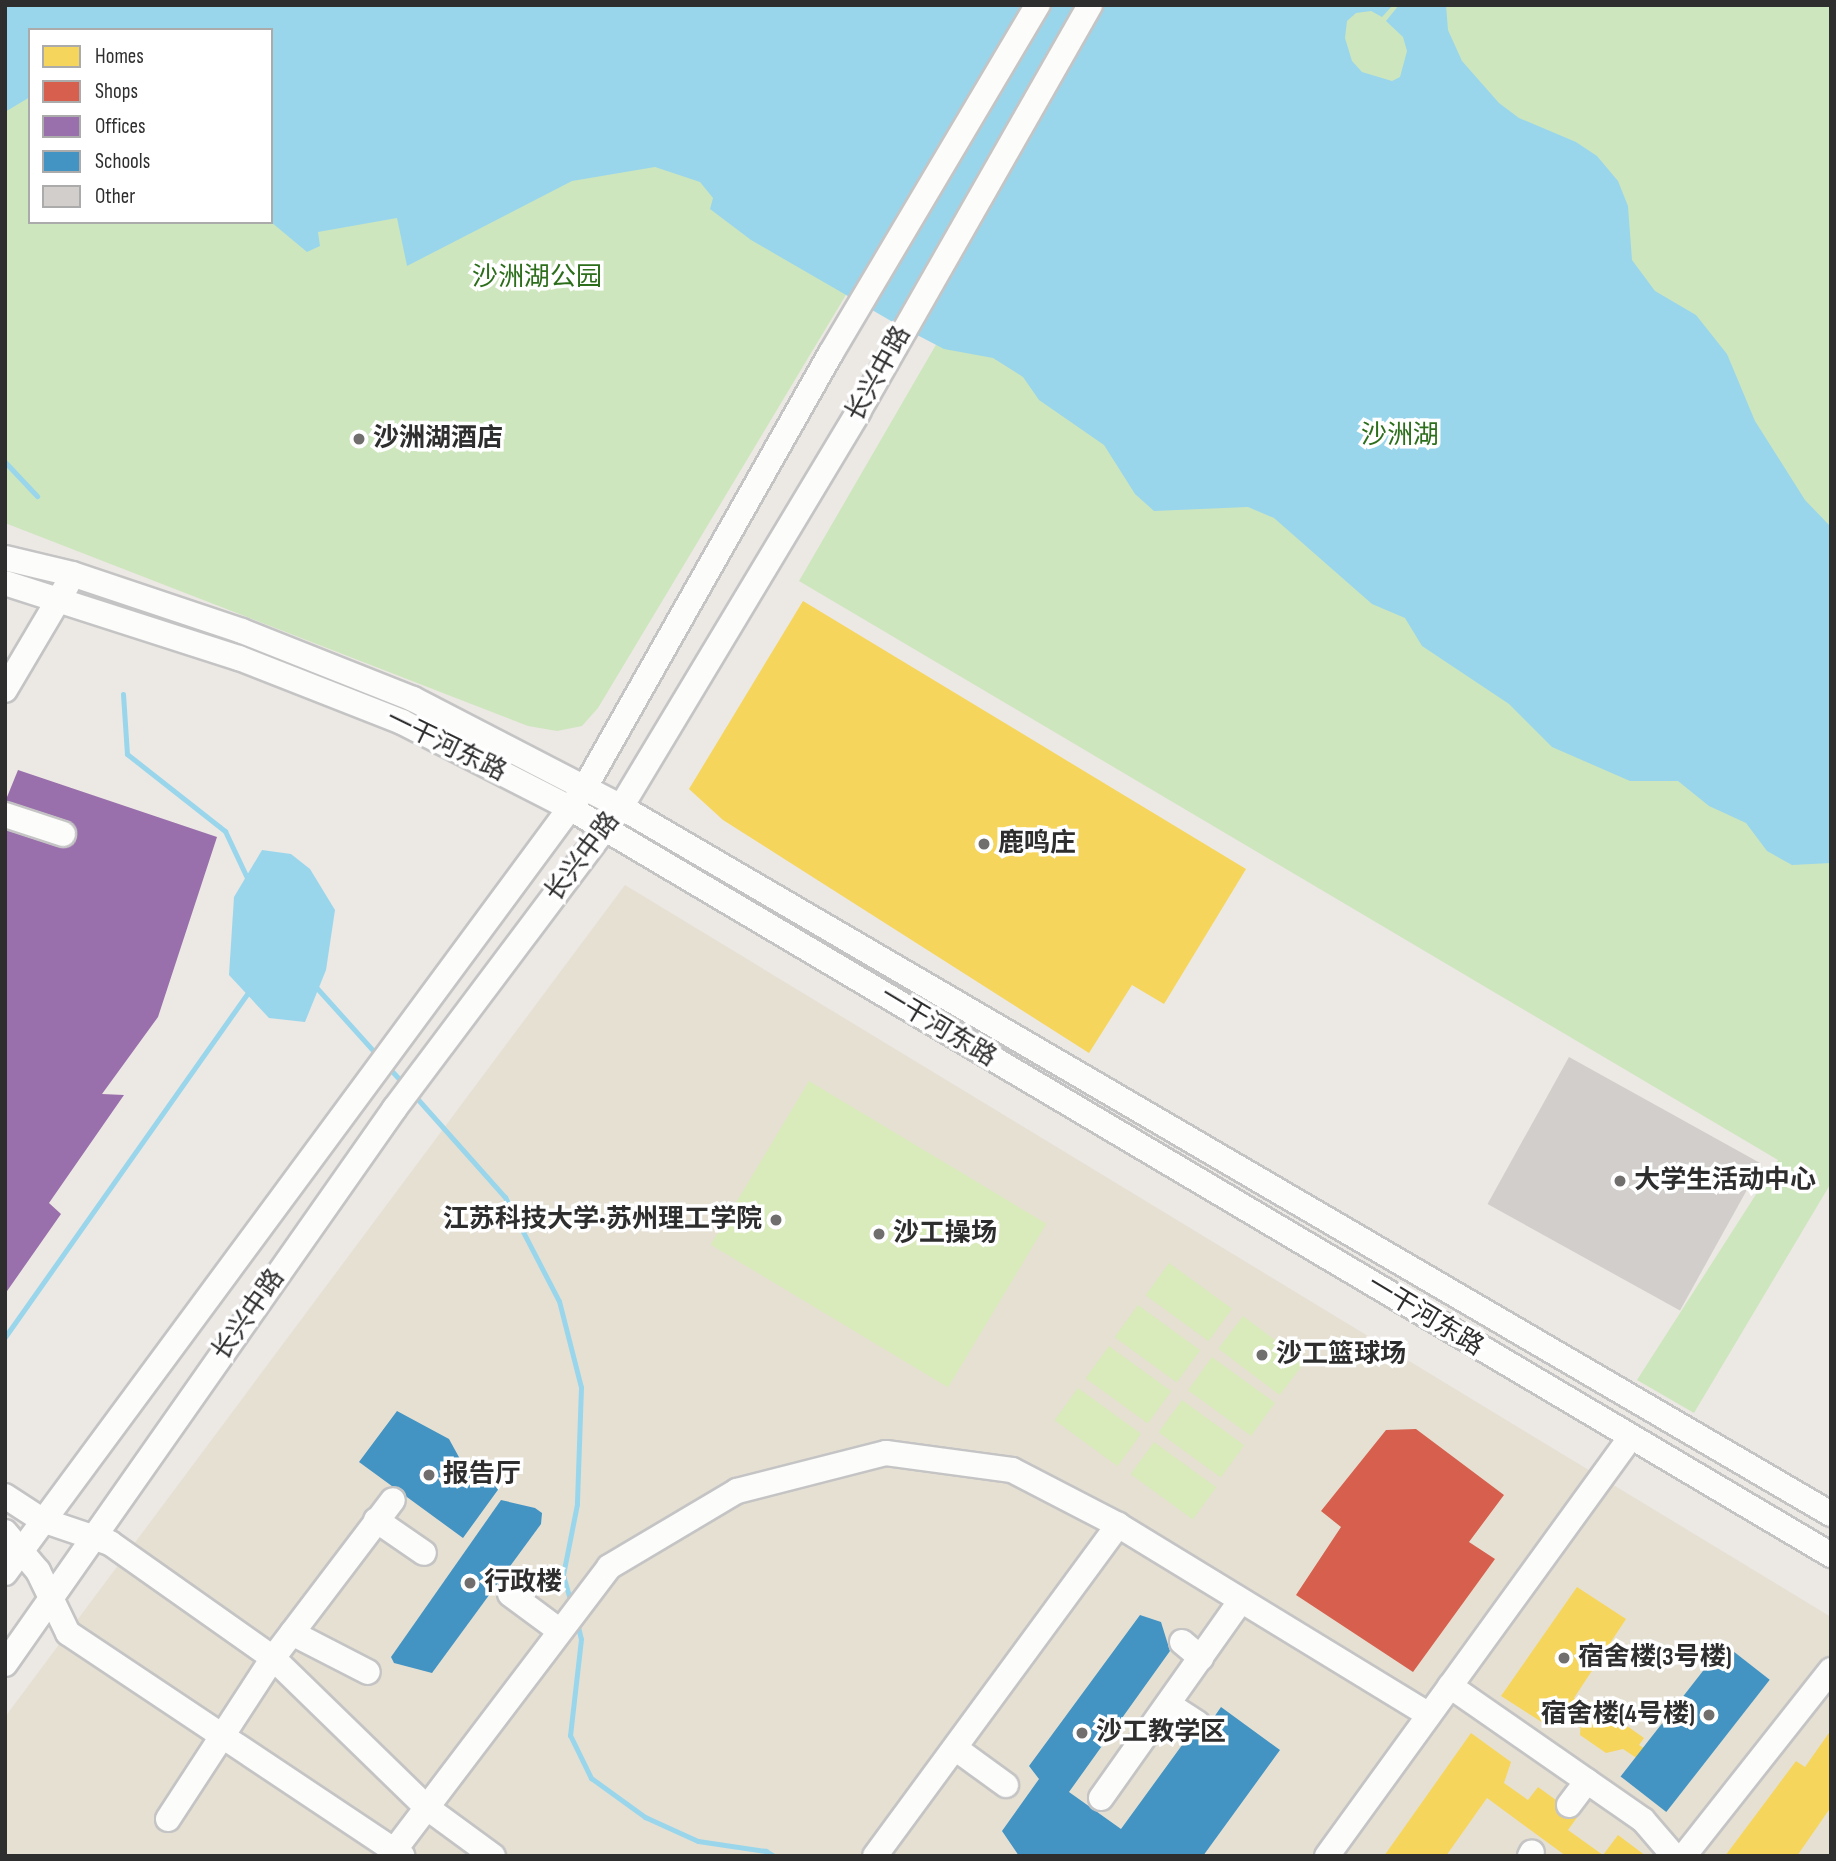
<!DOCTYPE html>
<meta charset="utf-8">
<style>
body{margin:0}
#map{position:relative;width:1836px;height:1861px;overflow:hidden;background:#ece8e4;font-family:"Sofia Sans Condensed","Noto Sans SC",sans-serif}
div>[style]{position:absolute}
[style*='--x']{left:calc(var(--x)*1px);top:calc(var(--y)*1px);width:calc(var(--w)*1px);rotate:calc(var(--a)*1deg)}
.education>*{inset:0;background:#e6e0d3}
.green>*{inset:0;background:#cee6be}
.pitch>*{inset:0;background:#d9eabb;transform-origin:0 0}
.water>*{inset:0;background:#99d6ec}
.homes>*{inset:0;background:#f6d55c}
.shops>*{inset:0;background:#d6604d}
.offices>*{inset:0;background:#9970ab}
.schools>*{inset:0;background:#4393c3;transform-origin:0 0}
.stream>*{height:5px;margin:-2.5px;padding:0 2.5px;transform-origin:2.5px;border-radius:2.5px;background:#99d6ec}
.building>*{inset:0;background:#d1cecb;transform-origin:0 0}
.roads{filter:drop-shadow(2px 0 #c5c4c5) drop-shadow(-2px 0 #c5c4c5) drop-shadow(0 2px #c5c4c5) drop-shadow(0 -2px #c5c4c5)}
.minor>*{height:24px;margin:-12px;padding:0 12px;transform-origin:12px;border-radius:12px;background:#fcfcfb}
.dots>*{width:19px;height:19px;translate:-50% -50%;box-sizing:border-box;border:4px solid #fff;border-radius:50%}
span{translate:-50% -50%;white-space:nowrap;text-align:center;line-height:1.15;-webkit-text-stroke:7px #fff;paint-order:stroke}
.park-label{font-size:26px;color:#2c6e1b}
.street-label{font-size:26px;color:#2e2e2e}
.poi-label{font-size:26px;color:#2e2e2e;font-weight:700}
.left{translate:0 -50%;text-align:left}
.right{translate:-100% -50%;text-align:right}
.frame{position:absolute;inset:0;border:7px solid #2e2e2e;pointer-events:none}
.legend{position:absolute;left:28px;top:28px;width:245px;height:196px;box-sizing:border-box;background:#fff;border:2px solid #ababab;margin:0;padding:9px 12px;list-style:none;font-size:21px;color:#2e2e2e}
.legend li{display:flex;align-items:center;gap:14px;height:35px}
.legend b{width:35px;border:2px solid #ababab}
</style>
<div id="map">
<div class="education">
<i style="clip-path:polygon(625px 885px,1831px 1617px,1831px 1856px,5px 1856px,5px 1717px)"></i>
</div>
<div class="green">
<i style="clip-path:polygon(evenodd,5px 5px,1020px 5px,598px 708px,582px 726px,557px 731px,528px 726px,5px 523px,5px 5px,30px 30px,271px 30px,271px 222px,30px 222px,30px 30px)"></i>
<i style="clip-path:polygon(1133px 5px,1831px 5px,1831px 1183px,1694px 1413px,1637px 1380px,1778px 1160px,799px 581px)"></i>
</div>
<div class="pitch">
<i style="left:809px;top:1081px;width:277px;height:191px;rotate:31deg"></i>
<i style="left:1169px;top:1263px;width:78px;height:40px;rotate:36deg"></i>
<i style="left:1138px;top:1305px;width:77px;height:40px;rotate:36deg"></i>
<i style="left:1243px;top:1316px;width:77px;height:41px;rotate:37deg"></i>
<i style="left:1109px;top:1346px;width:77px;height:40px;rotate:36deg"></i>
<i style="left:1212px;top:1357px;width:78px;height:41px;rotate:36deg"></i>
<i style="left:1078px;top:1388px;width:78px;height:40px;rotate:36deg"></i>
<i style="left:1182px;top:1400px;width:77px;height:40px;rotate:36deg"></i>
<i style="left:1154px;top:1442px;width:77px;height:40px;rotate:36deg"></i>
</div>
<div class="water">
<i style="clip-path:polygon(5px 5px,1393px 5px,1382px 17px,1371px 11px,1356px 13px,1347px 21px,1345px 38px,1352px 61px,1362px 72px,1392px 81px,1400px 77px,1407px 51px,1403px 37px,1386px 21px,1399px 5px,1446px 5px,1448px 30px,1462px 61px,1499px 103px,1519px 118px,1576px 142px,1597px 156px,1618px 181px,1628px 206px,1632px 260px,1655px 291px,1696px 315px,1727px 354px,1755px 421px,1805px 500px,1831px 527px,1831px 863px,1792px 865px,1767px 851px,1746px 823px,1709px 806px,1678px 781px,1630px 781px,1552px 747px,1509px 704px,1422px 646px,1405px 618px,1372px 604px,1274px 518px,1248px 507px,1154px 511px,1135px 494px,1104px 445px,1039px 400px,1023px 377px,993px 358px,944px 349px,898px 325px,751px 240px,710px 209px,713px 198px,700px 182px,655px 167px,572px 181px,407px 266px,397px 218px,318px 232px,320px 246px,307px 252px,271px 222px,271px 30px,30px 30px,30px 97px,5px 112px)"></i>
<i style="clip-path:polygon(262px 850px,291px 854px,310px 869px,335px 910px,326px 970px,305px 1022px,269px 1018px,229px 975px,234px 897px)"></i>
</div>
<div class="homes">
<i style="clip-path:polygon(803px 601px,1246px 869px,1164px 1004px,1132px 985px,1089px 1053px,723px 820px,689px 789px)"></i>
<i style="clip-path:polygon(1577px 1587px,1626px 1619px,1574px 1698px,1588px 1708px,1592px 1701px,1644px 1738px,1639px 1745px,1648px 1751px,1641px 1761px,1623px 1749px,1606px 1753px,1580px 1735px,1581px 1717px,1567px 1708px,1551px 1728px,1501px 1696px)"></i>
<i style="clip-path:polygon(1831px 1730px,1831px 1807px,1797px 1856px,1725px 1856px,1796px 1761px,1805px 1767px)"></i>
<i style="clip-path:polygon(1471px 1733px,1511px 1762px,1504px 1783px,1528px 1800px,1538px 1787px,1578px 1816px,1568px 1830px,1603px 1855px,1618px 1835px,1646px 1856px,1566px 1856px,1487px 1798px,1446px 1856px,1384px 1856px)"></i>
</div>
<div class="shops">
<i style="clip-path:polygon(1416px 1429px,1504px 1495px,1469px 1542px,1495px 1559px,1413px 1672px,1296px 1595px,1341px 1527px,1321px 1511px,1386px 1430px)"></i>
</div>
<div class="offices">
<i style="clip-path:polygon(18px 770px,217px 837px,158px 1017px,102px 1094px,124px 1095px,49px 1203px,61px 1214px,5px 1294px,5px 802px)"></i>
</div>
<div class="schools">
<i style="clip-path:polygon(397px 1411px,449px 1439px,460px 1459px,500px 1487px,463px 1538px,359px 1462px)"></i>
<i style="clip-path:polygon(501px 1500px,535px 1508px,542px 1513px,541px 1524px,432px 1673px,394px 1663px,391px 1657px)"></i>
<i style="clip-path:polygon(1140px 1615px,1161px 1622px,1170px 1651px,1069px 1792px,1121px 1829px,1193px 1730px,1201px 1736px,1221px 1707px,1280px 1750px,1203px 1856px,1019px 1856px,1002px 1831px,1039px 1779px,1029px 1766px)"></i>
<i style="left:1724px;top:1644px;width:58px;height:168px;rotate:38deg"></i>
</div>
<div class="stream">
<i style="--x:5;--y:462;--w:47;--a:46.7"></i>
<i style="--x:123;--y:694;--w:60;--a:86.2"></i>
<i style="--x:127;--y:754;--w:125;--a:38.2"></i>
<i style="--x:225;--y:831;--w:56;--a:64.8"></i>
<i style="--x:315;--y:986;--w:96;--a:48"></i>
<i style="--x:388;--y:1067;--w:25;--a:47"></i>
<i style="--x:414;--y:1095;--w:137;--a:48.3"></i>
<i style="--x:505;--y:1197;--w:117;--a:62.6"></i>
<i style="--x:559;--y:1301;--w:89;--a:75.7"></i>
<i style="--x:581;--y:1387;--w:117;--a:92"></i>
<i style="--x:577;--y:1504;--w:72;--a:101.2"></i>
<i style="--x:563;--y:1575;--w:29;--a:74"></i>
<i style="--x:5;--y:1337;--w:425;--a:-54.8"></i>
<i style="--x:577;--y:1622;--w:17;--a:77"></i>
<i style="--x:581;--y:1639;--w:97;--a:96.5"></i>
<i style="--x:570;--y:1735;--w:48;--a:64"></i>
<i style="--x:591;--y:1778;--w:67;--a:35.8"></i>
<i style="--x:645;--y:1817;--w:58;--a:24.4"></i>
<i style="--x:698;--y:1841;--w:69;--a:8.4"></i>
<i style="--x:766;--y:1851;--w:9;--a:32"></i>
</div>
<div class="building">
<i style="left:1569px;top:1057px;width:220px;height:168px;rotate:29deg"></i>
</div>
<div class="roads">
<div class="minor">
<i style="--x:5;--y:558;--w:69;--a:13.4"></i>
<i style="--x:72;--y:574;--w:179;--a:18.5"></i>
<i style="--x:242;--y:631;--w:184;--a:21.7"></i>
<i style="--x:413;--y:699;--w:234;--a:27.4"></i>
<i style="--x:621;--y:807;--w:1401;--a:30.3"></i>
<i style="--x:5;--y:583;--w:246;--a:17.8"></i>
<i style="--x:239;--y:658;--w:175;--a:21.4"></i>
<i style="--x:402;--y:722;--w:189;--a:27.1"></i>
<i style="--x:570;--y:808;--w:1466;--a:30.64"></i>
<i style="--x:5;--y:690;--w:122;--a:-59.4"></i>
<i style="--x:5;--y:815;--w:61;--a:18.1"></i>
<i style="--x:5;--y:1496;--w:44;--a:33"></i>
<i style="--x:42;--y:1520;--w:72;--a:18.7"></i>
<i style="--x:110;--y:1543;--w:199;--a:35.2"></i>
<i style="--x:273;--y:1658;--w:214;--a:44.2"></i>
<i style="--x:426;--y:1807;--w:83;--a:36.2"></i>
<i style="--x:376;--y:1520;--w:58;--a:34.5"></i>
<i style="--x:5;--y:1532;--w:51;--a:49.8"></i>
<i style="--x:38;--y:1571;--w:69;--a:64.2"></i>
<i style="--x:68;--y:1633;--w:402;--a:33.7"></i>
<i style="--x:5;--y:1573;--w:975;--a:-53.55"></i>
<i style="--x:584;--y:789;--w:501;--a:-60.47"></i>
<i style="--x:831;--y:353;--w:405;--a:-59.3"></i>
<i style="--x:510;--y:1594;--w:62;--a:36.5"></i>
<i style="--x:292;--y:1633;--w:85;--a:27.2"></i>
<i style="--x:1182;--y:1642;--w:25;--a:40"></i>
<i style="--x:5;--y:1664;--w:679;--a:-54.95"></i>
<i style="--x:395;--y:1108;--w:376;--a:-53.1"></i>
<i style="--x:621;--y:807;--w:461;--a:-59"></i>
<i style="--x:858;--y:412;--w:468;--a:-60.3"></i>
<i style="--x:1450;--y:1686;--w:235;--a:34.8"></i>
<i style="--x:1643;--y:1820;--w:48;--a:49.3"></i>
<i style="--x:1168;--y:1704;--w:35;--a:33"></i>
<i style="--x:955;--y:1748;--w:63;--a:36"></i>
<i style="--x:1101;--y:1798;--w:242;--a:-54.7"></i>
<i style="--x:1569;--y:1805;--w:30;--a:-53"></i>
<i style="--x:168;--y:1819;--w:192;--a:-56.9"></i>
<i style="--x:273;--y:1658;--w:198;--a:-52.8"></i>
<i style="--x:390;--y:1856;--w:363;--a:-52.8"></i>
<i style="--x:609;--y:1567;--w:149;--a:-30.7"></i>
<i style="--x:737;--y:1491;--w:154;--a:-14.3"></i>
<i style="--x:886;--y:1453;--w:127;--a:7.7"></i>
<i style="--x:1012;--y:1470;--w:119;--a:27.4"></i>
<i style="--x:1118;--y:1525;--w:364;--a:31.4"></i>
<i style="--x:875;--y:1856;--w:411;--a:-53.7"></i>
<i style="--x:1327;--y:1856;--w:516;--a:-54.06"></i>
<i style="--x:1530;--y:1856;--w:4;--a:-63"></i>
<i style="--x:1684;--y:1856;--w:237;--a:-51.7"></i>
</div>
</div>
<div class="dots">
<i style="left:359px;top:439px;background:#706f6e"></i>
<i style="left:984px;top:844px;background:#706f6e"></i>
<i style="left:1620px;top:1181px;background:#706f6e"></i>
<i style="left:776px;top:1220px;background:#706f6e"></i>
<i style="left:879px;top:1234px;background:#706f6e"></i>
<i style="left:1262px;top:1355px;background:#706f6e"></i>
<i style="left:429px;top:1475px;background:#706f6e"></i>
<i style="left:470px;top:1583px;background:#706f6e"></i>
<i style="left:1564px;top:1658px;background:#706f6e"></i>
<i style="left:1709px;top:1715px;background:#706f6e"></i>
<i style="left:1082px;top:1733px;background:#706f6e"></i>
</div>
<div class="park-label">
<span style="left:537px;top:278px">沙洲湖公园</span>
<span style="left:1400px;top:436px">沙洲湖</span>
</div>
<div class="street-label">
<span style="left:879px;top:374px;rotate:-61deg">长兴中路</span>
<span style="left:446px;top:746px;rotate:26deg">一干河东路</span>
<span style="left:583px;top:857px;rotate:-53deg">长兴中路</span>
<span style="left:938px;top:1027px;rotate:31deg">一干河东路</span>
<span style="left:249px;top:1315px;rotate:-55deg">长兴中路</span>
<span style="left:1425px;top:1316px;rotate:31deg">一干河东路</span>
</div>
<div class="poi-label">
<span class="left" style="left:373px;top:439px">沙洲湖酒店</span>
<span class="left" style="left:998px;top:844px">鹿鸣庄</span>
<span class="left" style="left:1634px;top:1181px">大学生活动中心</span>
<span class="right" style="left:762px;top:1220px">江苏科技大学•苏州理工学院</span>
<span class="left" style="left:893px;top:1234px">沙工操场</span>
<span class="left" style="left:1276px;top:1355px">沙工篮球场</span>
<span class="left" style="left:443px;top:1475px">报告厅</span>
<span class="left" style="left:484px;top:1583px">行政楼</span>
<span class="left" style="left:1578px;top:1658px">宿舍楼(3号楼)</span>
<span class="right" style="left:1695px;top:1715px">宿舍楼(4号楼)</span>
<span class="left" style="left:1096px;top:1733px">沙工教学区</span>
</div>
<div class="frame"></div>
<ul class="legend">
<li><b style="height:19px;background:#f6d55c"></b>Homes</li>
<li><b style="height:19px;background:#d6604d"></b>Shops</li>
<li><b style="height:19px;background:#9970ab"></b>Offices</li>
<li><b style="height:19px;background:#4393c3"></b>Schools</li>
<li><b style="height:19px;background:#d1cecb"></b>Other</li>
</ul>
</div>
